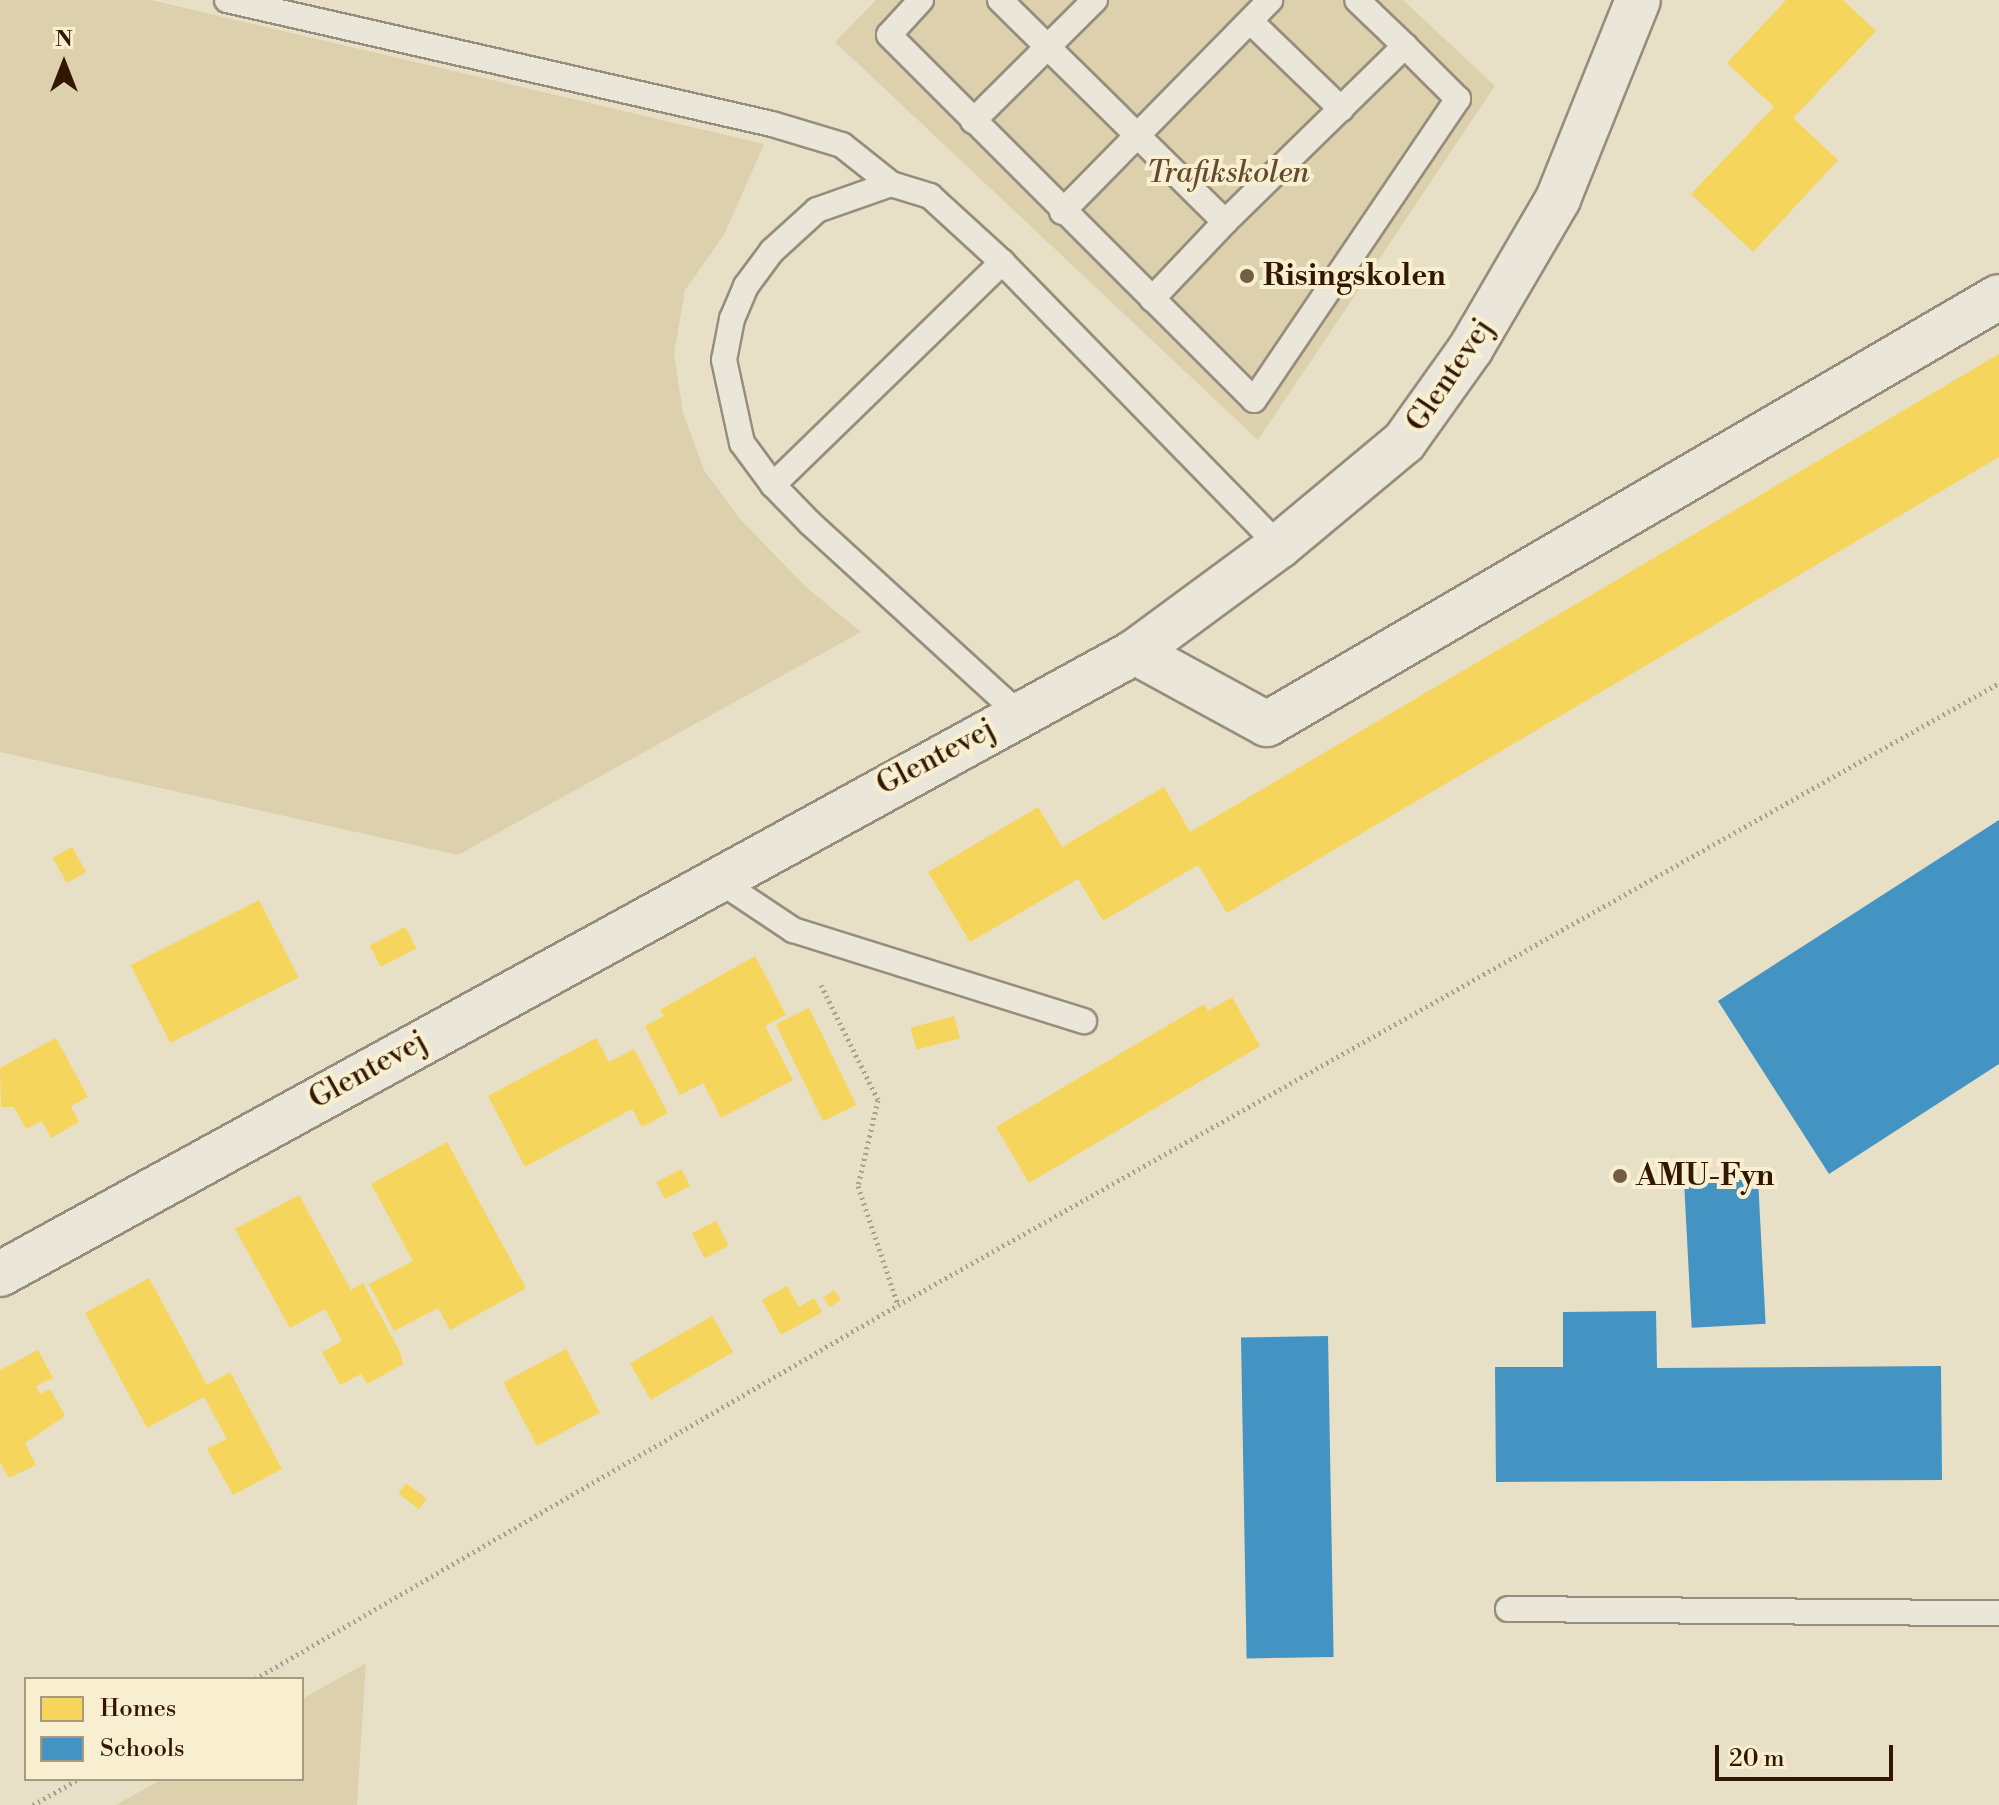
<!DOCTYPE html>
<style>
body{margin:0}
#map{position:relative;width:1999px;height:1805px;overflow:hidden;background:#e7dfc6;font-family:"Libre Bodoni",serif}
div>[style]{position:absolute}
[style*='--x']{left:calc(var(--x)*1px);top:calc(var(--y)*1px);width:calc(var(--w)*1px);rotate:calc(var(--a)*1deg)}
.green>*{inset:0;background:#ddd0ad}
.homes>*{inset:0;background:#f6d55c;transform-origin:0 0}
.schools>*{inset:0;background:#4393c3;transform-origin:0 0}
.path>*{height:5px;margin-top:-2.5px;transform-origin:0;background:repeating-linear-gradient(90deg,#a7a195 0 2px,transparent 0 6px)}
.roads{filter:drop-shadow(2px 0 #968d7c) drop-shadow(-2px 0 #968d7c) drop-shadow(0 2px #968d7c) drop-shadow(0 -2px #968d7c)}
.lane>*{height:24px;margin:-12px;padding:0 12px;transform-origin:12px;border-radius:12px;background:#eae7da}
.street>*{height:44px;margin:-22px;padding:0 22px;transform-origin:22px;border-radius:22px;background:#eae7da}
.dots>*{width:22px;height:22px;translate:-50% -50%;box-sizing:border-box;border:4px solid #f8efd1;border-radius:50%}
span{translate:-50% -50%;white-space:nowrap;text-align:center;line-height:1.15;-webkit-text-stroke:8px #f8efd1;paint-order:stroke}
.park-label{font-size:30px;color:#644b2f;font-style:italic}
.poi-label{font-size:30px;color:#341701;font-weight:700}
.left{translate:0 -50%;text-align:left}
.street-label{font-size:30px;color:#341701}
.legend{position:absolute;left:24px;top:1677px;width:280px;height:104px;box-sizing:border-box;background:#f8efd1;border:2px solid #aa997e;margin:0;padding:10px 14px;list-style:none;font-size:24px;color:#341701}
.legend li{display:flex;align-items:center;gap:16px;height:40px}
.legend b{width:40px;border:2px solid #aa997e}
.north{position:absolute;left:24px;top:24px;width:80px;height:80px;-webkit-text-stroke:6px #f8efd1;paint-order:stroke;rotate:0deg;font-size:22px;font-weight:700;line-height:32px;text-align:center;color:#341701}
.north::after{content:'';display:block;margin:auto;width:28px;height:36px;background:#341701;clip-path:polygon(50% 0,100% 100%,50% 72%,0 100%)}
.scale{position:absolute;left:1715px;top:1745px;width:178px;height:36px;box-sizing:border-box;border:4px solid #341701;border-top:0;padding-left:10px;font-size:24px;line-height:28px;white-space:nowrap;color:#341701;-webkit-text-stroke:6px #f8efd1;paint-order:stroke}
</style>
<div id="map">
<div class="green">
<i style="clip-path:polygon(0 0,151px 0,764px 144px,724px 235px,685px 290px,674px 354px,683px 413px,704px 470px,740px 519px,807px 588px,861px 632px,458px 855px,0 752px)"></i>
<i style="clip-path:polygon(876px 0,1403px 0,1495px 86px,1258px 440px,835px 42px)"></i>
<i style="clip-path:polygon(366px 1663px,357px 1805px,116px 1805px,162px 1779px,302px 1779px,302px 1699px)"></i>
</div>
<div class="homes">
<i style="clip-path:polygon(1786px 0,1843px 0,1876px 31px,1793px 118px,1838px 160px,1753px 252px,1691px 194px,1774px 107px,1727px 63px)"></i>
<i style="clip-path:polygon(1999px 354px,1999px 457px,1227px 913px,1198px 865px,1103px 921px,1078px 879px,970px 942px,928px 872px,1038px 807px,1062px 847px,1164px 787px,1190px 832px)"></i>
<i style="left:72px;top:847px;width:29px;height:22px;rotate:61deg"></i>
<i style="left:259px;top:900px;width:87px;height:144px;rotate:63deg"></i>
<i style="left:405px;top:927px;width:24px;height:40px;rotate:62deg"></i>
<i style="clip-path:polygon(755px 956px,786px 1015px,765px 1026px,793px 1080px,721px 1118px,703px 1083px,680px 1095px,645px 1026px,664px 1016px,660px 1010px)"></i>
<i style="clip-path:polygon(1232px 997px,1260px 1046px,1029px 1183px,996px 1127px,1204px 1004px,1208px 1011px)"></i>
<i style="left:809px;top:1008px;width:108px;height:37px;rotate:64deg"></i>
<i style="left:954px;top:1016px;width:23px;height:45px;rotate:75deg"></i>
<i style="clip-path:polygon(56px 1038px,88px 1097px,71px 1106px,79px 1122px,51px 1138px,42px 1121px,26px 1129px,14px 1107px,1px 1107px,0 1068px)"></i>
<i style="clip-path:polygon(596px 1038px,609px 1062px,634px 1049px,668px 1113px,642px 1127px,632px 1109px,525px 1167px,488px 1096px)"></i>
<i style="clip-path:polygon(447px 1142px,526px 1288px,450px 1330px,438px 1308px,394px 1331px,369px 1284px,413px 1261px,371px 1184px)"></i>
<i style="left:681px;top:1169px;width:19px;height:28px;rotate:62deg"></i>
<i style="clip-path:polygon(299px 1195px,351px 1290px,363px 1283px,400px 1352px,403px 1364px,367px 1384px,361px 1374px,340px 1385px,322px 1352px,342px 1341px,325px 1309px,290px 1328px,235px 1229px)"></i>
<i style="left:716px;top:1221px;width:28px;height:27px;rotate:63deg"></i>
<i style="clip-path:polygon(149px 1278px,207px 1385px,230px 1372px,282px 1469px,233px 1495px,207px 1449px,227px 1439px,204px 1397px,147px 1428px,85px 1313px)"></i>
<i style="clip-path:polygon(787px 1286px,799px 1307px,814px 1298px,822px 1312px,781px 1335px,762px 1300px)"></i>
<i style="left:834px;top:1290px;width:12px;height:13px;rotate:55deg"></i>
<i style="left:712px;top:1316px;width:42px;height:95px;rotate:60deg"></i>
<i style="left:566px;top:1349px;width:72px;height:71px;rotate:62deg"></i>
<i style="clip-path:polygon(38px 1350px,53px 1378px,36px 1386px,40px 1394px,50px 1389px,65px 1416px,25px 1443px,36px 1465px,9px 1478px,0 1462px,0 1370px)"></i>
<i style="left:406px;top:1483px;width:26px;height:13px;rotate:37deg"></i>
</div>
<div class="schools">
<i style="clip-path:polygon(1999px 820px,1999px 1064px,1829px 1174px,1718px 1001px)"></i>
<i style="left:1758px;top:1179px;width:145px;height:74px;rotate:87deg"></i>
<i style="clip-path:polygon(1656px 1311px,1657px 1368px,1941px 1366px,1942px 1480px,1496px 1482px,1495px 1367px,1563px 1367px,1563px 1312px)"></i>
<i style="left:1328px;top:1336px;width:321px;height:87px;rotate:89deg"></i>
</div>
<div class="path">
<i style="--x:821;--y:985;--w:128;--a:63.6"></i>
<i style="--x:878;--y:1100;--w:88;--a:103.1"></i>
<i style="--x:858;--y:1186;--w:126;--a:71.4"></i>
<i style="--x:255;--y:1679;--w:744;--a:-30.18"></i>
<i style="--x:898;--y:1305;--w:1265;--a:-29.46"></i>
<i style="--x:33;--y:1805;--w:53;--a:-29.5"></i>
</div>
<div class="roads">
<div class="lane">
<i style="--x:227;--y:0;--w:559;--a:12.82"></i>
<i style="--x:772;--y:124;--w:73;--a:16.7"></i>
<i style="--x:842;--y:145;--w:63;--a:38.5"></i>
<i style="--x:921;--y:0;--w:47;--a:132.4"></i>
<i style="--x:889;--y:35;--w:516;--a:45"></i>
<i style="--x:1254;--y:400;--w:364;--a:-55.9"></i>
<i style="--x:1458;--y:99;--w:75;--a:-135"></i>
<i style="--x:1000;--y:0;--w:316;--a:44.6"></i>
<i style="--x:1225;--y:222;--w:252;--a:-44.4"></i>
<i style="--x:1405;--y:46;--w:66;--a:-136.2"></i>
<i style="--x:1250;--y:21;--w:127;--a:44"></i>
<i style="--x:973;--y:121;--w:172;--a:-44.8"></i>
<i style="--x:1062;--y:212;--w:297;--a:-45.5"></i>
<i style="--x:1152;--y:299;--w:106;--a:-46.5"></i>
<i style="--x:773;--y:485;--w:320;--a:-44.2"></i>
<i style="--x:1018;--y:713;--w:282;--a:-137.6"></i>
<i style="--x:810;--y:523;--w:53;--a:-134.2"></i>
<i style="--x:773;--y:485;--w:52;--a:-126.4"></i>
<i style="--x:742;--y:443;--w:85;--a:-102.2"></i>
<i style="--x:724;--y:360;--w:42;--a:-79"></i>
<i style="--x:732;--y:319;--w:36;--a:-67"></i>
<i style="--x:746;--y:286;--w:44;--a:-53.4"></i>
<i style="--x:772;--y:251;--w:61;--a:-42.3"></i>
<i style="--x:817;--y:210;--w:78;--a:-19.4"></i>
<i style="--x:891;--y:184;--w:41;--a:17.1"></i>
<i style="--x:930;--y:196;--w:98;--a:42.5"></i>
<i style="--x:1002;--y:262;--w:397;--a:45.7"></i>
<i style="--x:715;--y:878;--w:94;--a:33.7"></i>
<i style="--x:793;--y:930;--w:305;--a:17.4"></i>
<i style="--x:1508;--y:1609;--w:491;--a:0.5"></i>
</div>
<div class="street">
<i style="--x:1135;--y:652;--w:150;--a:28.6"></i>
<i style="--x:1267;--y:724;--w:847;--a:-30.26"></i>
<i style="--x:0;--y:1274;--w:1294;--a:-28.72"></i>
<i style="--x:1135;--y:652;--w:179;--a:-36.4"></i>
<i style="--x:1279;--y:546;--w:163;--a:-39.8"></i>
<i style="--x:1404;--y:442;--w:115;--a:-54.5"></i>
<i style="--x:1471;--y:348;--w:173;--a:-59.7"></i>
<i style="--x:1558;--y:199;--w:214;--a:-68.1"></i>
</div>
</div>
<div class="dots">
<i style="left:1247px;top:276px;background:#735d46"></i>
<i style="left:1620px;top:1176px;background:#735d46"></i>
</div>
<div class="park-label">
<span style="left:1228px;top:173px">Trafikskolen</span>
</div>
<div class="poi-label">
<span class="left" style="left:1263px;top:276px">Risingskolen</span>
<span class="left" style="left:1636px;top:1176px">AMU-Fyn</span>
</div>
<div class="street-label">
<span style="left:1450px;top:375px;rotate:-56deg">Glentevej</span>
<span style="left:936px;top:757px;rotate:-28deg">Glentevej</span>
<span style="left:368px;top:1070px;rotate:-29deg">Glentevej</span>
</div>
<ul class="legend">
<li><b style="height:22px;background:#f6d55c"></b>Homes</li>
<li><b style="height:22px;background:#4393c3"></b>Schools</li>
</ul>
<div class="north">N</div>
<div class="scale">20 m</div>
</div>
